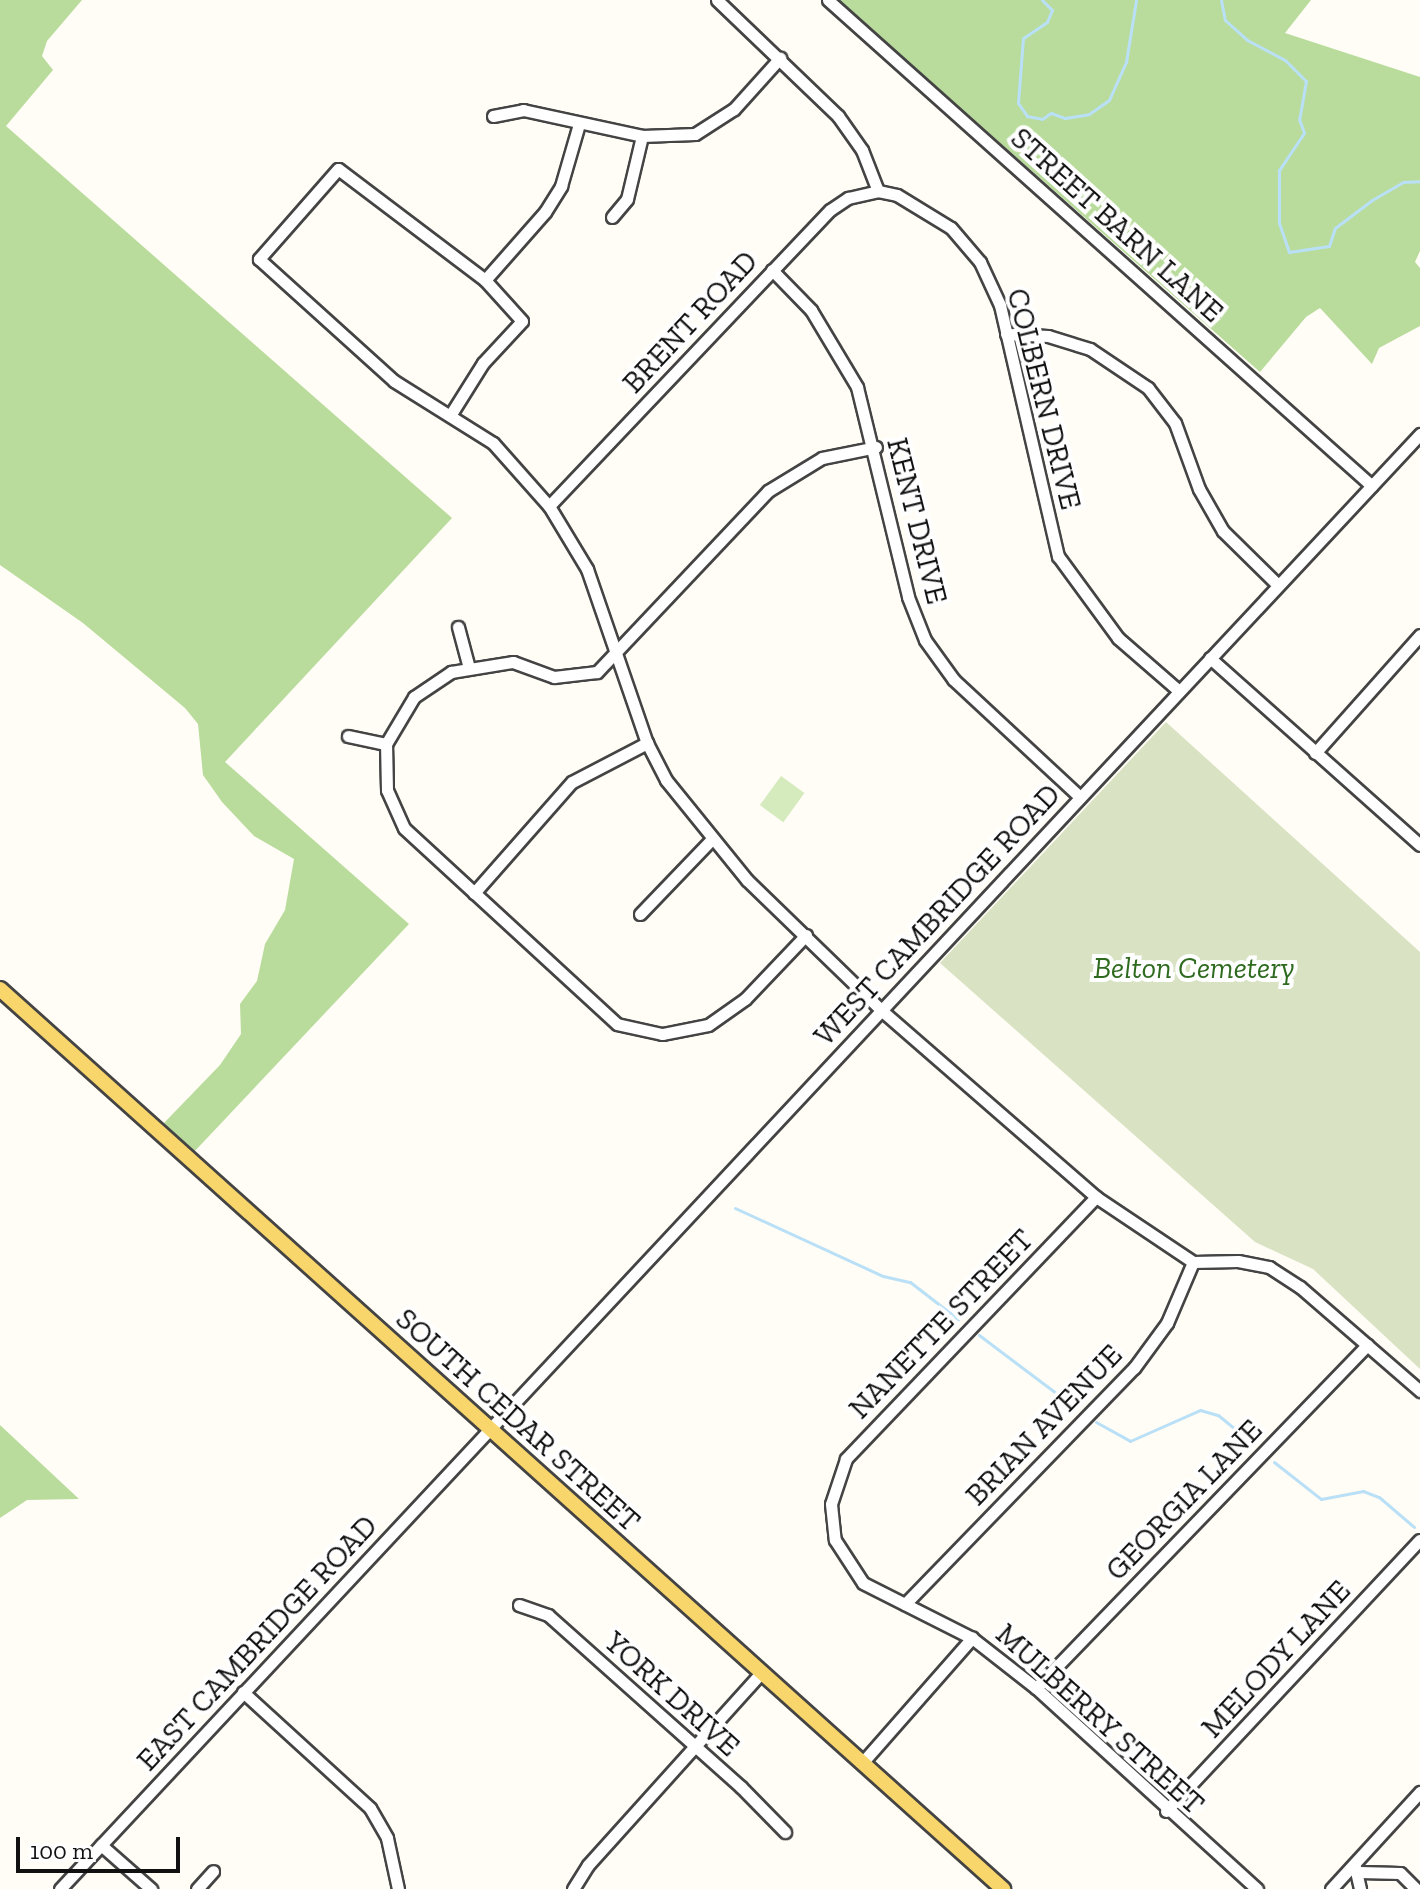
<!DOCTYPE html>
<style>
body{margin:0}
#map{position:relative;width:1420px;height:1889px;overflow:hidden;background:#fffdf5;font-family:"Zilla Slab",serif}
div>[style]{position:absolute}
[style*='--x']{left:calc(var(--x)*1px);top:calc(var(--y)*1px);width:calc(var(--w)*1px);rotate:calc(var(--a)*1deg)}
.green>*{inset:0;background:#d5ebbd;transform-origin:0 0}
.forest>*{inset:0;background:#b9dc9c}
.cemetery>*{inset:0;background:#d9e3c4}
.stream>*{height:3px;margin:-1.5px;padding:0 1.5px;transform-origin:1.5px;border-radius:1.5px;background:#b9e0f7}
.roads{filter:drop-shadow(2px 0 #444) drop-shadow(-2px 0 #444) drop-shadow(0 2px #444) drop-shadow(0 -2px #444)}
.minor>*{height:11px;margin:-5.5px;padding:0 5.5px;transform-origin:5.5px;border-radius:5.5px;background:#fff}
.major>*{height:14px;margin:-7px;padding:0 7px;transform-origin:7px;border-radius:7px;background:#f9d66b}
span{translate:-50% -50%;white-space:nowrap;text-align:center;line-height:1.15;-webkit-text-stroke:8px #fff;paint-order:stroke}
.street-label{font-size:30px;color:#111}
.park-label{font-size:30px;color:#2f6b1f;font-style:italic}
.scale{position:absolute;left:16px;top:1837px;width:164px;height:36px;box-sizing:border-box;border:4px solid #111;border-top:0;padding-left:10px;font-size:24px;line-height:28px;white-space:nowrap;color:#111;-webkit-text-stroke:6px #fff;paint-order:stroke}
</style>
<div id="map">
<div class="green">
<i style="left:781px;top:776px;width:29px;height:36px;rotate:36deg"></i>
</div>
<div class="forest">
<i style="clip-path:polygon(0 0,82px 0,47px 41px,42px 56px,53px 70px,6px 126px,452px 518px,225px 762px,409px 924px,193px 1153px,164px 1123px,220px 1065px,241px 1034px,240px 1004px,257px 981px,265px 944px,285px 910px,294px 859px,254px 836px,222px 802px,203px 775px,198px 724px,185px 708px,83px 623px,0 565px)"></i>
<i style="clip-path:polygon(838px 0,1311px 0,1285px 33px,1420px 77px,1420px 251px,1415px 262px,1420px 268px,1420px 326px,1379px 348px,1372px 364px,1320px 308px,1306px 317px,1260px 372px)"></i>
<i style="clip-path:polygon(0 1425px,79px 1499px,27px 1500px,0 1518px)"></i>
</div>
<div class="cemetery">
<i style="clip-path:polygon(1166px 722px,1420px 952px,1420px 1369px,1313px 1269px,1255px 1242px,940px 963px)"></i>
</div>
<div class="stream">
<i style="--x:1042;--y:0;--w:14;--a:45"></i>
<i style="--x:1052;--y:10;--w:13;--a:113"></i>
<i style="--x:1047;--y:22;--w:29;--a:146"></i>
<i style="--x:1023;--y:38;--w:65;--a:94.4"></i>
<i style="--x:1018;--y:103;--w:16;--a:55"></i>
<i style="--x:1027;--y:116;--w:15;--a:11"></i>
<i style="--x:1042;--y:119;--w:11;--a:-34"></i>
<i style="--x:1051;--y:113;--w:15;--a:20"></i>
<i style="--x:1065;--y:118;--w:24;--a:-9"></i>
<i style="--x:1089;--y:114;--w:24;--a:-35"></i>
<i style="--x:1109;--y:100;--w:42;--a:-65.9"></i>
<i style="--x:1126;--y:62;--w:63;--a:-80.8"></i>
<i style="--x:1221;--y:0;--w:20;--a:79"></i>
<i style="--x:1225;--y:20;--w:30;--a:42"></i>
<i style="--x:1247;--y:40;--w:43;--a:27.8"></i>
<i style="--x:1285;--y:60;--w:30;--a:45"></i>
<i style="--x:1306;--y:81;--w:39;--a:100"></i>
<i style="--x:1299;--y:119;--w:15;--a:70"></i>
<i style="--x:1304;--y:133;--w:45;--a:124"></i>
<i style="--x:1279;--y:170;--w:53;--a:90"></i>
<i style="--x:1279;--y:223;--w:31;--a:71"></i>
<i style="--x:1289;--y:252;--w:40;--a:-8.5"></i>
<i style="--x:1329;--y:246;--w:19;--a:-72"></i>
<i style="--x:1335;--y:228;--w:46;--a:-37.1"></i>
<i style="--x:1372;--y:200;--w:36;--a:-30"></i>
<i style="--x:1403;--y:182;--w:17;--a:-3"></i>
<i style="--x:735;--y:1208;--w:163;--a:24.7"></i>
<i style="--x:883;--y:1276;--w:28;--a:13"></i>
<i style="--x:910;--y:1282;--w:61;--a:37.6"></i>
<i style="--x:979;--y:1335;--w:116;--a:37"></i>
<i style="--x:1096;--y:1422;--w:39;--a:29"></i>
<i style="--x:1130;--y:1441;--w:77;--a:-23.9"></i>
<i style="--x:1200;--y:1410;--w:19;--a:16"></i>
<i style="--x:1218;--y:1415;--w:45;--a:39.6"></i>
<i style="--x:1274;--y:1462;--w:60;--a:38.2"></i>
<i style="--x:1321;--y:1499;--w:43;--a:-10.8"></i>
<i style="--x:1363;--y:1491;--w:17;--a:21"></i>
<i style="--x:1379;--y:1497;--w:46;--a:40.6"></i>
</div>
<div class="roads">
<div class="minor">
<i style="--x:717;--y:0;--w:168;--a:43.8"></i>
<i style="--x:838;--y:116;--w:42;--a:54.8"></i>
<i style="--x:862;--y:150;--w:44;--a:68.7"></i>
<i style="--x:828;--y:0;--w:729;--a:41.78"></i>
<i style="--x:493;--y:116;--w:31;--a:-11"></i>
<i style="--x:523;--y:110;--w:122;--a:12.3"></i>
<i style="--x:642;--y:136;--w:53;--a:-2.2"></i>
<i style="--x:695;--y:134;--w:46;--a:-32.7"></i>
<i style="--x:734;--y:109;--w:69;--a:-48"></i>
<i style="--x:612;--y:217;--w:23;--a:-50"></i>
<i style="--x:627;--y:199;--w:65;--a:-76.6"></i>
<i style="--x:772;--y:270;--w:56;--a:45.7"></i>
<i style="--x:811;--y:310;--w:90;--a:59.1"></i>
<i style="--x:857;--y:387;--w:216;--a:76.3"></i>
<i style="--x:908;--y:597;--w:46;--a:68.4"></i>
<i style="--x:925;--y:640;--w:49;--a:54.1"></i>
<i style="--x:954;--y:680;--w:172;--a:42.9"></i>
<i style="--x:485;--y:280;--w:91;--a:-48.6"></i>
<i style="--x:545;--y:212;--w:31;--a:-58"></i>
<i style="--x:561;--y:186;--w:65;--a:-73.8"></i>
<i style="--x:1006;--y:334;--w:42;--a:2.7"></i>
<i style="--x:1048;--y:336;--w:44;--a:17.2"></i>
<i style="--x:1090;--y:349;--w:70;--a:33.9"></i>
<i style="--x:1148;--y:388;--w:44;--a:52.4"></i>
<i style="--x:1175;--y:423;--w:70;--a:70"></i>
<i style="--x:1199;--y:489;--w:48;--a:60.3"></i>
<i style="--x:1223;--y:531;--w:77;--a:44.5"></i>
<i style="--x:451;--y:414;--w:60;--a:-57.9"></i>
<i style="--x:483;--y:363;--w:57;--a:-47.1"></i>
<i style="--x:522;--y:321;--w:55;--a:-132.1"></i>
<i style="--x:485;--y:280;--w:184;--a:-142.9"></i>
<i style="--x:338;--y:169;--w:120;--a:131.3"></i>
<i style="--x:259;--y:259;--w:182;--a:42.1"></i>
<i style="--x:394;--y:381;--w:117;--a:32.1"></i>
<i style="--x:493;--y:443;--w:84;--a:48.4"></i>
<i style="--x:549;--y:506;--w:74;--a:58.9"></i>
<i style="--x:587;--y:569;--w:184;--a:71"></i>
<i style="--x:647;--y:743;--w:42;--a:62.8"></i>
<i style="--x:666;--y:780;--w:129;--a:51"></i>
<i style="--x:747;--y:880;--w:187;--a:44.1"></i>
<i style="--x:881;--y:1010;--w:285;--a:41"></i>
<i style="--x:1096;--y:1197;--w:117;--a:33.8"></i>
<i style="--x:1193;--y:1262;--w:45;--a:-1.3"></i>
<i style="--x:1238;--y:1261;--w:32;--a:11"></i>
<i style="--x:1269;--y:1267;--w:37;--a:33"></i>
<i style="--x:1300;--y:1287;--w:159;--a:40.9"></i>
<i style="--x:549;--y:506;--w:408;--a:-46.5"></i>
<i style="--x:830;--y:210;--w:22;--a:-34"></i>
<i style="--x:848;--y:198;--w:31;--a:-13"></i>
<i style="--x:878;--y:191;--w:19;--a:12"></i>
<i style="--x:897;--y:195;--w:63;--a:31.4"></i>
<i style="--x:951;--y:228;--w:45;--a:49.5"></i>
<i style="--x:980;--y:262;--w:47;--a:65.1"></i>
<i style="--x:1000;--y:305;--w:258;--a:77"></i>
<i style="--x:1058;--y:556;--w:102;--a:53.8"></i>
<i style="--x:1118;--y:638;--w:81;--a:41"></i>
<i style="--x:458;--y:627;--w:42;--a:75"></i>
<i style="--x:1210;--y:658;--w:281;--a:41.7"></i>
<i style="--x:348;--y:736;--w:39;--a:12"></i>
<i style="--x:1315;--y:753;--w:158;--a:-48.3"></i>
<i style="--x:474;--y:893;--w:148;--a:-48.6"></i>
<i style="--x:572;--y:782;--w:85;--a:-27.5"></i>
<i style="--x:640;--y:914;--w:104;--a:-46.2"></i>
<i style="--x:806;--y:935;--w:88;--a:133.6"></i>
<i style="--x:745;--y:999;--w:45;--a:144.9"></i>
<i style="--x:708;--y:1025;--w:47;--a:168.9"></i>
<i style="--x:662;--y:1034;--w:46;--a:-167.5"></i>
<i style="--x:617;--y:1024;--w:289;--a:-137.4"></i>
<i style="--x:404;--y:828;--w:42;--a:-114.1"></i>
<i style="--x:387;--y:790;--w:46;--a:-91.2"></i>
<i style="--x:386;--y:744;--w:55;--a:-59.2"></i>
<i style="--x:414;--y:697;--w:45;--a:-34"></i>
<i style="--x:451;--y:672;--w:63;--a:-9.2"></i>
<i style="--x:513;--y:662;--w:44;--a:20.1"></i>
<i style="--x:554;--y:677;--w:43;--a:-6.6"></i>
<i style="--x:597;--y:672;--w:249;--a:-46.6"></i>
<i style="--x:768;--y:491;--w:63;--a:-31.4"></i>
<i style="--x:822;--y:458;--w:55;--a:-11.5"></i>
<i style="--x:1096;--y:1197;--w:362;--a:133.7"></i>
<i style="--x:846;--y:1459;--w:47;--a:108.4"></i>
<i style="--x:831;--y:1504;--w:36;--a:84"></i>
<i style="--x:835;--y:1540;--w:51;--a:56.9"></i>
<i style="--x:863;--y:1583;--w:122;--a:26.8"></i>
<i style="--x:972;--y:1638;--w:81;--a:38"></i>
<i style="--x:1036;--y:1688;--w:299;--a:42.3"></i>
<i style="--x:905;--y:1604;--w:329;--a:-45.9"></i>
<i style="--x:1134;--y:1368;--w:56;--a:-53.7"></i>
<i style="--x:1167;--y:1323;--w:66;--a:-66.9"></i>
<i style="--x:519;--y:1605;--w:31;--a:19"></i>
<i style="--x:548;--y:1615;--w:259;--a:41.7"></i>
<i style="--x:741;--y:1787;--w:63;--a:45.6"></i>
<i style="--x:1036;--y:1688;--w:477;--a:-46"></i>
<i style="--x:243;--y:1692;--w:172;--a:42.4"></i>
<i style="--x:370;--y:1808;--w:34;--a:60"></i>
<i style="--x:387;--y:1838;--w:52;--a:77.8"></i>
<i style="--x:862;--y:1763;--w:167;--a:-48.7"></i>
<i style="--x:1166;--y:1811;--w:371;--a:-46.9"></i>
<i style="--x:101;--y:1845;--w:67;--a:41.3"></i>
<i style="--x:1355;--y:1867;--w:23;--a:77"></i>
<i style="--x:1359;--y:1872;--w:41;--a:1.4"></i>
<i style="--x:1400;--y:1873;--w:23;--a:45"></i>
<i style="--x:60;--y:1889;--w:1992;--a:-46.93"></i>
<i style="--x:197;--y:1889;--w:24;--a:-48"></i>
<i style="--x:573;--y:1889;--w:28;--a:-58"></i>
<i style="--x:588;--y:1865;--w:258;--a:-48"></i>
<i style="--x:1331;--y:1889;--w:132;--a:-47.5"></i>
</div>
<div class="major">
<i style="--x:0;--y:989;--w:1348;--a:41.9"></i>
</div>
</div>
<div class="street-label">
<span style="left:1117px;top:225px;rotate:42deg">STREET BARN LANE</span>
<span style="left:690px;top:322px;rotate:-47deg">BRENT ROAD</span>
<span style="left:1044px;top:399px;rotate:76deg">COLBERN DRIVE</span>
<span style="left:917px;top:521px;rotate:76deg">KENT DRIVE</span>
<span style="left:937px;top:915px;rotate:-47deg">WEST CAMBRIDGE ROAD</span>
<span style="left:941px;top:1324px;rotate:-46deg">NANETTE STREET</span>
<span style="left:518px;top:1420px;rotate:42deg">SOUTH CEDAR STREET</span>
<span style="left:1044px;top:1425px;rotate:-46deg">BRIAN AVENUE</span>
<span style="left:1184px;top:1500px;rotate:-46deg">GEORGIA LANE</span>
<span style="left:257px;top:1643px;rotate:-47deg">EAST CAMBRIDGE ROAD</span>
<span style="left:1276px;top:1659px;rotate:-47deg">MELODY LANE</span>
<span style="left:672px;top:1694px;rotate:42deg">YORK DRIVE</span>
<span style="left:1100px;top:1719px;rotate:42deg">MULBERRY STREET</span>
</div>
<div class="park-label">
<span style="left:1194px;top:968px">Belton Cemetery</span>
</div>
<div class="scale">100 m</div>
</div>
